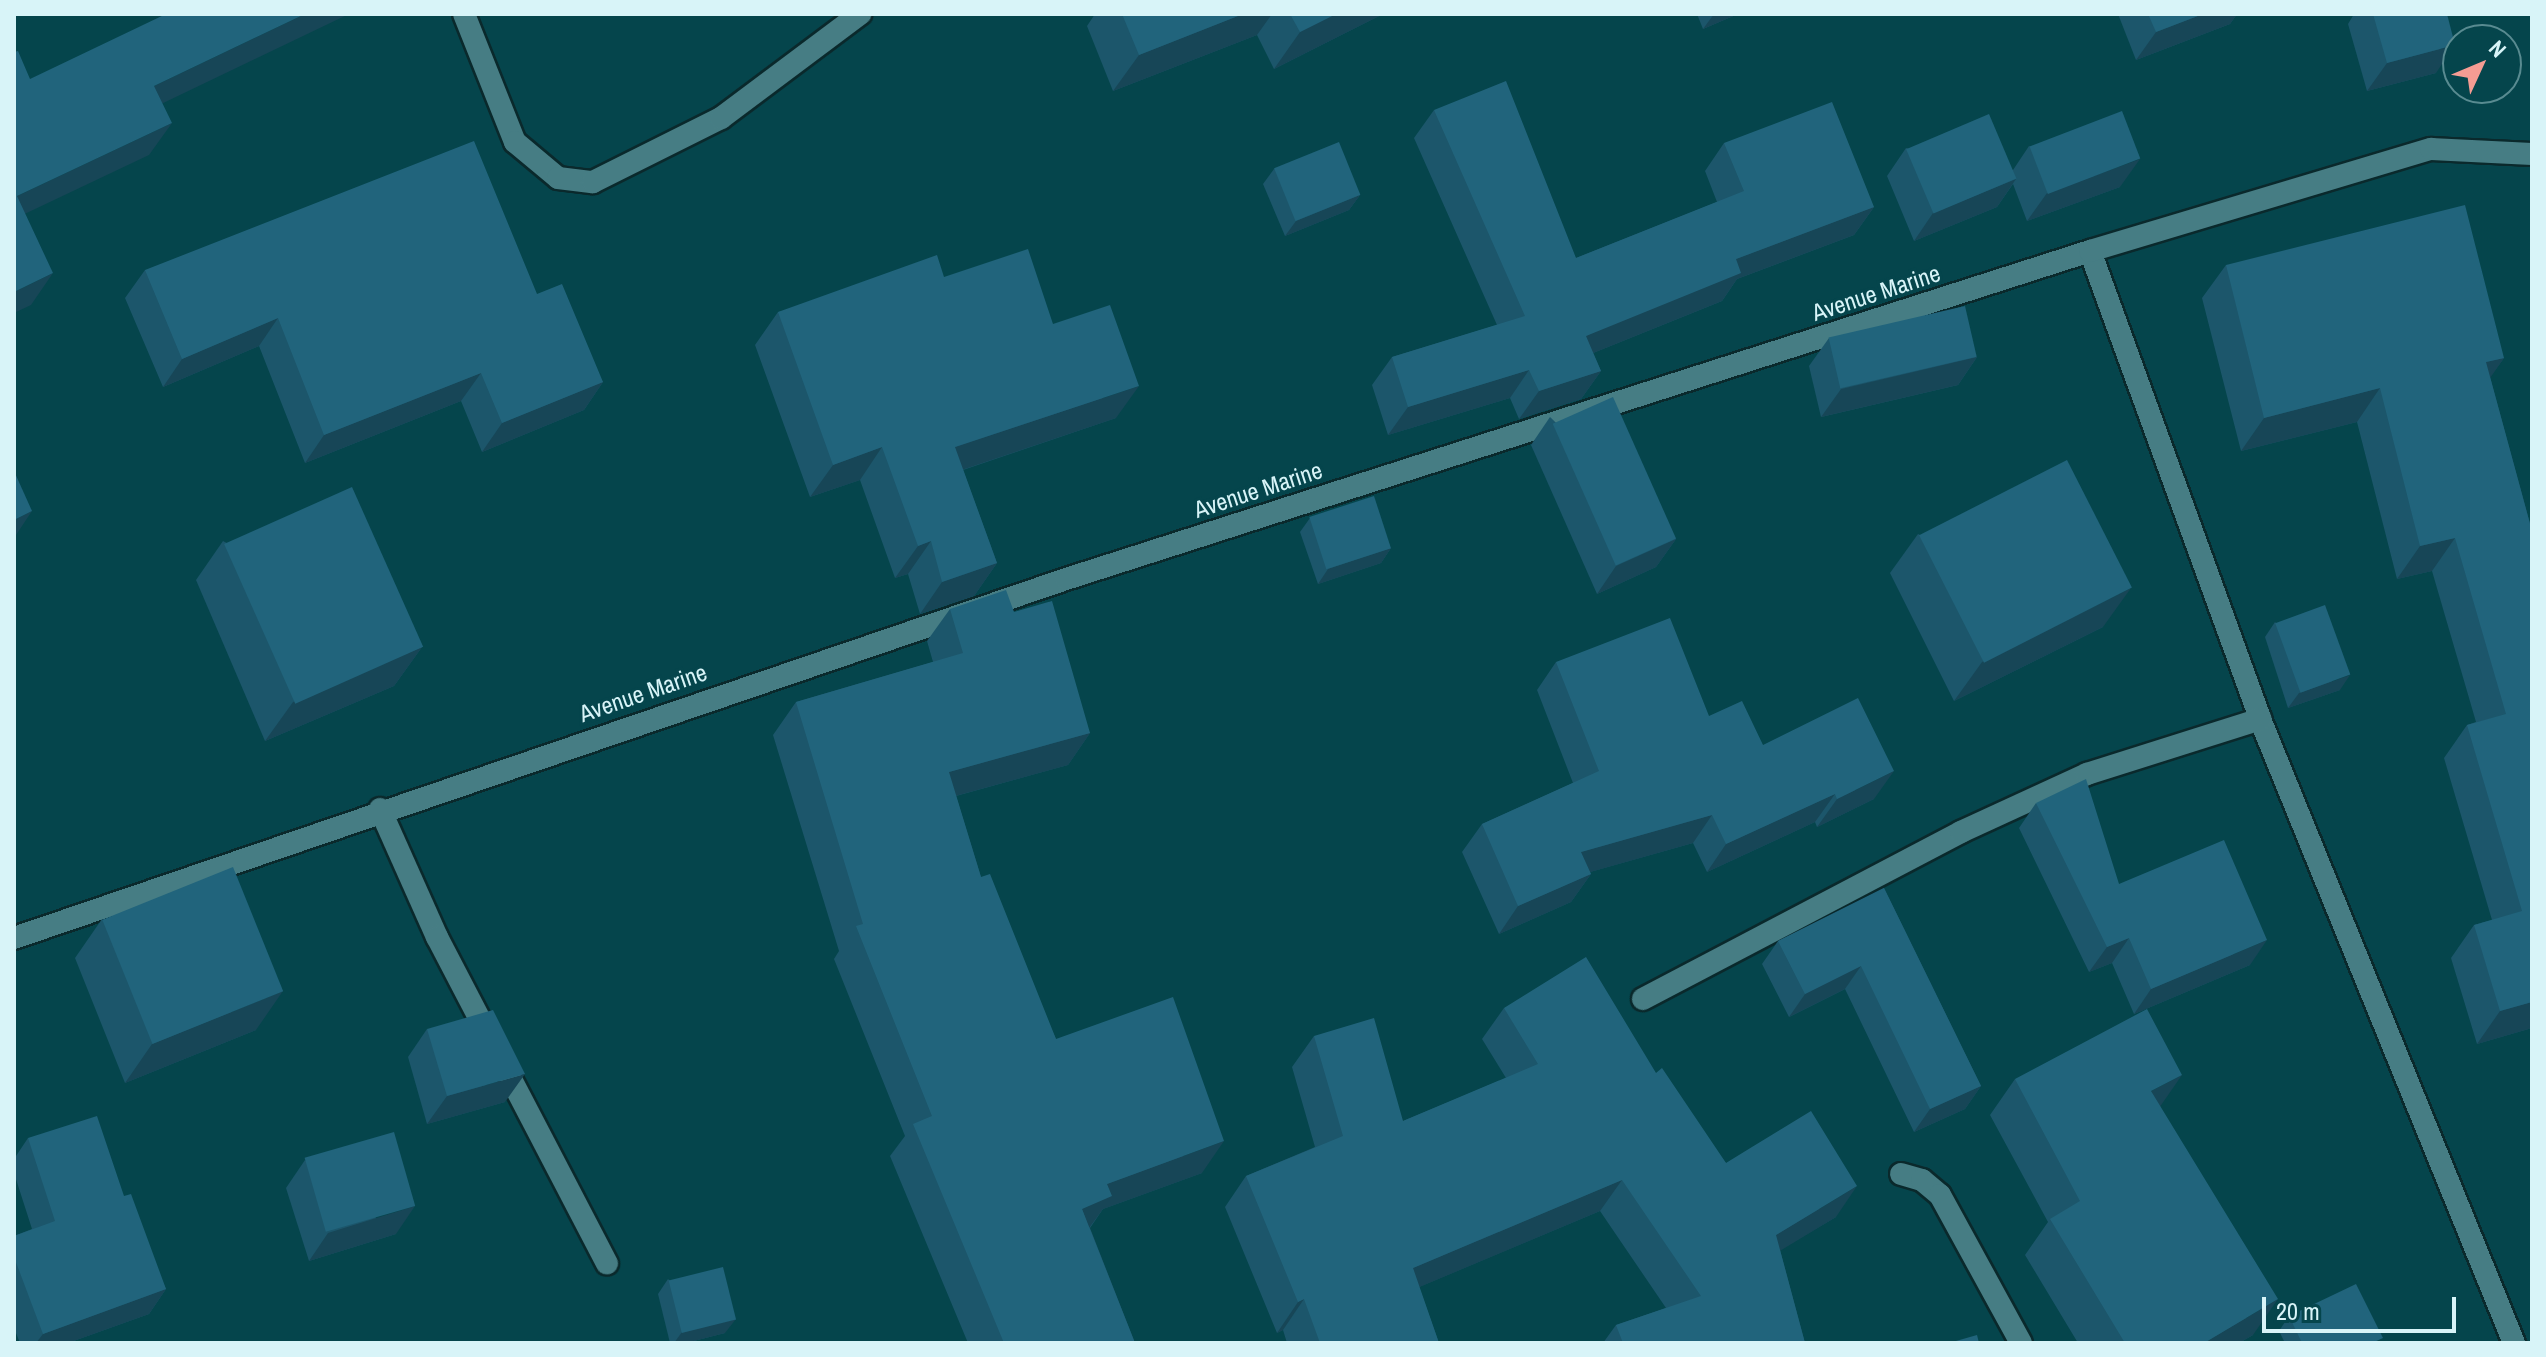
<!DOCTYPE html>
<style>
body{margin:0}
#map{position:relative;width:2546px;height:1357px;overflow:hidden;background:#05454c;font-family:"Archivo Narrow",sans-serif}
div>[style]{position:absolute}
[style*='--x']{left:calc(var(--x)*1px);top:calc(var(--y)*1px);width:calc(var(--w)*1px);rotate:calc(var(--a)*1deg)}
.roads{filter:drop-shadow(2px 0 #0a292c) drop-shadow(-2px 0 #0a292c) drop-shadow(0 2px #0a292c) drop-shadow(0 -2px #0a292c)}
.minor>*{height:22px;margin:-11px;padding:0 11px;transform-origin:11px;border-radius:11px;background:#467d84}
.wall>*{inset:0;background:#1c566b}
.shaded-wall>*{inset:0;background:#174657}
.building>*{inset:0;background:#21647c;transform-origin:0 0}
span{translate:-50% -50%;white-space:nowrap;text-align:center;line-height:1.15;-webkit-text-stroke:6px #05454c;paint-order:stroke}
.street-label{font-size:24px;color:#d8f4f8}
.frame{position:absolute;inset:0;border:16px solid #d8f4f8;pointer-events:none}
.north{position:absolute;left:2442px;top:24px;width:80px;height:80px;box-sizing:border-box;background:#05454c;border:2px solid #598b91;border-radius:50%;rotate:46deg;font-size:22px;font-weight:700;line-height:32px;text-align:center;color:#d8f4f8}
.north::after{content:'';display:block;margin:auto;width:28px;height:36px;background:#f59c93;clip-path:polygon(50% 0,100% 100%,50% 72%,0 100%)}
.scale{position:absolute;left:2262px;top:1297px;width:194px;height:36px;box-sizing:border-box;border:4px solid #d8f4f8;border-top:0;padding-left:10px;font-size:24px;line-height:28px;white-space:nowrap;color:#d8f4f8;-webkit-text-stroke:6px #05454c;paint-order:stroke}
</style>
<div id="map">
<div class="roads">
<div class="minor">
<i style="--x:464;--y:14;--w:138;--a:68.3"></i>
<i style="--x:515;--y:142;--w:56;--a:39.9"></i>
<i style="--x:558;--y:178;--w:35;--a:7"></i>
<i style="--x:593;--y:182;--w:143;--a:-26.6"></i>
<i style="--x:721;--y:118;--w:174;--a:-36.8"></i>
<i style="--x:2090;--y:251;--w:498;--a:70"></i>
<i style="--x:2260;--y:719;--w:674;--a:67.85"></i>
<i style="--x:380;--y:809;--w:140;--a:66"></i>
<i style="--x:437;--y:937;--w:368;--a:62.5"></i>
<i style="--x:14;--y:938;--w:1112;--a:-18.84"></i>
<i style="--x:1066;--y:579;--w:1075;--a:-17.76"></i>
<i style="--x:2090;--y:251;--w:356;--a:-16.7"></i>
<i style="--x:2431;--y:149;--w:101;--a:2.8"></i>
<i style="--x:1643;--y:999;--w:359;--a:-27.7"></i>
<i style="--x:1961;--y:832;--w:139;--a:-24.7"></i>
<i style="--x:2087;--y:774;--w:182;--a:-17.6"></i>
<i style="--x:1901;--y:1174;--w:22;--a:16"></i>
<i style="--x:1922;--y:1180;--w:23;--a:40"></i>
<i style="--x:1940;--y:1195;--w:169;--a:61.3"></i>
</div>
</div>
<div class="wall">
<i style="clip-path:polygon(1095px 14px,1383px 14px,1274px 69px,1257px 35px,1113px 91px,1087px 26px)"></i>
<i style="clip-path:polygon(1697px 14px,1738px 14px,1703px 29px)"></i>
<i style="clip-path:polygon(2118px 14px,2237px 14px,2230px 24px,2136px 60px)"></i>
<i style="clip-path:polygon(2354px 14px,2447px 14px,2436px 73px,2367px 91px,2348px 24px)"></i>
<i style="clip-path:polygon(1434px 110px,1576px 258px,1717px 202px,1705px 171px,1724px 143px,1874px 207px,1854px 235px,1737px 279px,1722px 301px,1593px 353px,1601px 371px,1581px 399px,1519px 419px,1510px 398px,1388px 435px,1372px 385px,1392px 357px,1497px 325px,1414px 138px)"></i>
<i style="clip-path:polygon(2029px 146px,2120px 187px,2027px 221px,2013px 184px,1997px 207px,1914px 241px,1887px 176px,1906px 148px,2013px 170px)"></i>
<i style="clip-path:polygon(1274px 169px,1360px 195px,1349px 210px,1285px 236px,1263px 184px)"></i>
<i style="clip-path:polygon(2226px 265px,2504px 358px,2490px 377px,2532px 531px,2532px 1028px,2477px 1044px,2451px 958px,2474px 925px,2492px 920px,2444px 758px,2467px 725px,2476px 722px,2432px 571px,2397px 579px,2357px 422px,2241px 451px,2202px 298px)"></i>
<i style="clip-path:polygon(145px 270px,537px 294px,603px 382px,584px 410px,482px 452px,461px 401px,305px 463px,259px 346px,163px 387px,125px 298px)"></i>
<i style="clip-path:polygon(944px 277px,1053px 324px,1116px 418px,963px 470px,997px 563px,974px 596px,920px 614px,908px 574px,895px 578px,860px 480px,810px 497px,755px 345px,778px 312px)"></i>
<i style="clip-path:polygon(1829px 338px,1977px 357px,1958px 385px,1821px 417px,1809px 366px)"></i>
<i style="clip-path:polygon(1550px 417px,1676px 539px,1656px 567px,1597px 594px,1531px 445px)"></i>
<i style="clip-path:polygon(1310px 518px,1391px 548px,1381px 563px,1318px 584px,1300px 532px)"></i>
<i style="clip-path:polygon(1918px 534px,2103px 627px,1954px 701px,1890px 573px)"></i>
<i style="clip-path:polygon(223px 541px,422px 647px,394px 686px,265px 741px,196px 580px)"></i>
<i style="clip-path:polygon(950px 609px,1014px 612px,1090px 733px,1068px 765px,956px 796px,981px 877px,1056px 1039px,1202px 1173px,1103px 1209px,1090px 1228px,1135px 1343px,968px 1343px,890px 1156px,905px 1136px,834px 959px,839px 951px,773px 735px,796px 702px,933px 662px,927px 641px)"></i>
<i style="clip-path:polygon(2275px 622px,2340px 690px,2288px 708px,2265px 637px)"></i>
<i style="clip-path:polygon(1556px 662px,1709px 716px,1763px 745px,1874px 799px,1817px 827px,1815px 822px,1707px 872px,1693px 843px,1590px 872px,1591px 874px,1571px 902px,1499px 934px,1462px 852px,1482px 824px,1573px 783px,1537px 690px)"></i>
<i style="clip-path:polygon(2036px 803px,2119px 884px,2250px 965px,2134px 1014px,2112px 963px,2089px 972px,2019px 828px)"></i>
<i style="clip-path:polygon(1884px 888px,1981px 1086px,1965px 1109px,1914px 1132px,1845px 989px,1789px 1017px,1762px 964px,1778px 941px)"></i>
<i style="clip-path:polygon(102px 919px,256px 1030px,125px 1083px,75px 958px)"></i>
<i style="clip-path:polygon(1504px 1008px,1656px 1073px,1726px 1163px,1836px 1217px,1780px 1250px,1805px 1343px,1603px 1343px,1616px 1325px,1666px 1308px,1600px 1211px,1419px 1287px,1439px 1343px,1287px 1343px,1283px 1330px,1277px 1333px,1225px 1207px,1246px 1176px,1315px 1147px,1292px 1067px,1314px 1036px,1403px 1121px,1506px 1078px,1482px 1039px)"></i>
<i style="clip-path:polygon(427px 1029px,505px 1102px,427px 1124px,408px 1057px)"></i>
<i style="clip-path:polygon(2015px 1079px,2160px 1106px,2253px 1335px,2239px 1343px,2078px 1343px,2025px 1255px,2048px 1222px,1990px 1115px)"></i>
<i style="clip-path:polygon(28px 1138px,124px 1196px,166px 1289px,149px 1314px,68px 1343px,20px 1343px,14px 1328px,14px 1236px,32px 1229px,14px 1173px,14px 1159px)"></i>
<i style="clip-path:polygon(305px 1160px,396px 1234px,309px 1261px,286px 1188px)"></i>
<i style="clip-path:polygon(668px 1279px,725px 1333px,686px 1343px,670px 1343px,658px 1294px)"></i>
<i style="clip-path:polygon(2289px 1316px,2379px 1343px,2285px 1343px,2279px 1331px)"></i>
</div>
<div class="shaded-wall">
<i style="clip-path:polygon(305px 14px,349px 14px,132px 118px,154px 86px)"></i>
<i style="clip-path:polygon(1243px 14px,1272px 14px,1257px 35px,1113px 91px,1139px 55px)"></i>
<i style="clip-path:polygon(1336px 14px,1383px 14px,1274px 69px,1300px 32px)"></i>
<i style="clip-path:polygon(1714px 14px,1738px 14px,1703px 29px)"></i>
<i style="clip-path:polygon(2203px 14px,2237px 14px,2230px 24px,2136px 60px,2156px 32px)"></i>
<i style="clip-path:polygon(2455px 45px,2436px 73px,2367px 91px,2387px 63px)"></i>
<i style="clip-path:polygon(172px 123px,149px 155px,14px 219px,17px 196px)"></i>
<i style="clip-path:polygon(2140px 159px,2120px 187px,2027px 221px,2047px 193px)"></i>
<i style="clip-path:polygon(2016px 179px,1997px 207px,1914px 241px,1933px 213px)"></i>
<i style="clip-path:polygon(1360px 195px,1349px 210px,1285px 236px,1296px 221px)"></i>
<i style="clip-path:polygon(1874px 207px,1854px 235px,1737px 279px,1722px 301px,1566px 364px,1586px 336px,1736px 259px)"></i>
<i style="clip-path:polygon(53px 273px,31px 305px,14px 313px,14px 292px)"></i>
<i style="clip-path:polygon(278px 318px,259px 346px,163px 387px,182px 359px)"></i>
<i style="clip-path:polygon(1977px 357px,1958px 385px,1821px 417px,1841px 389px)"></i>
<i style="clip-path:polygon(2504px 358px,2481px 391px,2486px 362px)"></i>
<i style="clip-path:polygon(1529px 370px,1510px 398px,1388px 435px,1408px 407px)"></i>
<i style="clip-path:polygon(1601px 371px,1581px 399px,1519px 419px,1539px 391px)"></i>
<i style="clip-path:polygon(481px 373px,461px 401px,305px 463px,324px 435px)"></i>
<i style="clip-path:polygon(603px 382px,584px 410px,482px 452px,502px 423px)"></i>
<i style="clip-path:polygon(1139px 386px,1116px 418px,932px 480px,955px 447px)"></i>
<i style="clip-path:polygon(2380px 388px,2357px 422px,2241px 451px,2264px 418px)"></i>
<i style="clip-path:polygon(882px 447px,860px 480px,810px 497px,833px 465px)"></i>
<i style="clip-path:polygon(32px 511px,14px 538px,14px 520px)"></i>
<i style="clip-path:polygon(2455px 538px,2432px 571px,2397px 579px,2420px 546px)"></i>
<i style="clip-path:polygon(1676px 539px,1656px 567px,1597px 594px,1616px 566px)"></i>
<i style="clip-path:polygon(931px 541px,908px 574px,895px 578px,918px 546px)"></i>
<i style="clip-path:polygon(1391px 548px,1381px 563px,1318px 584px,1328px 569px)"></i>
<i style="clip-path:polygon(997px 563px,974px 596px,920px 614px,942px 582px)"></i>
<i style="clip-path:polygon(2131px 588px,2103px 627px,1954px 701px,1982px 662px)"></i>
<i style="clip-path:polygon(422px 647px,394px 686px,265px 741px,293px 702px)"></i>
<i style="clip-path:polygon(2350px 675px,2340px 690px,2288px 708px,2299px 693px)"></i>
<i style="clip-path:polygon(1090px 733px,1068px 765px,926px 804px,949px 772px)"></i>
<i style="clip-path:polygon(1894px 771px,1874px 799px,1817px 827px,1837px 799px)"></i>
<i style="clip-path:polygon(1835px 794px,1815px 822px,1707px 872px,1726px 844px)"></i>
<i style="clip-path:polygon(1712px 815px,1693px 843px,1562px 880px,1581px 852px)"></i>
<i style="clip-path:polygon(1591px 874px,1571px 902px,1499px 934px,1518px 906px)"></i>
<i style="clip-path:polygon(2129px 938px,2112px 963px,2089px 972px,2107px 947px)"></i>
<i style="clip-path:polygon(2267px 940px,2250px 965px,2134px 1014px,2151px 989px)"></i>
<i style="clip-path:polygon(1861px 966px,1845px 989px,1789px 1017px,1805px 994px)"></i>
<i style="clip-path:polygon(283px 991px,256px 1030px,125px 1083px,152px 1044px)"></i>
<i style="clip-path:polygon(2532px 1002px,2532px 1028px,2477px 1044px,2500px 1011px)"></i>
<i style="clip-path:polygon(525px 1074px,505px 1102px,427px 1124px,447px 1096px)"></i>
<i style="clip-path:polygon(2182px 1075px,2157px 1111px,2151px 1091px)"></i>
<i style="clip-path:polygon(1981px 1086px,1965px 1109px,1914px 1132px,1930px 1109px)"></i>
<i style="clip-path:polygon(1224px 1141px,1202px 1173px,1103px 1209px,1089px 1228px,1082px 1209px,1107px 1184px)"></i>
<i style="clip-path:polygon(1622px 1180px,1600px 1211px,1391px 1299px,1413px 1268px)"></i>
<i style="clip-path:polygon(1857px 1186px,1836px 1217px,1755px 1266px,1776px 1235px)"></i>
<i style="clip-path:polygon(415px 1206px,396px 1234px,309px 1261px,328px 1233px)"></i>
<i style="clip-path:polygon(166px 1289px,149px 1314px,68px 1343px,36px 1343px,43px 1334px)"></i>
<i style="clip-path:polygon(1304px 1299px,1283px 1330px,1277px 1333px,1298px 1302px)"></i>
<i style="clip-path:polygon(2278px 1299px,2253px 1335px,2239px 1343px,2204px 1343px)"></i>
<i style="clip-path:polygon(736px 1319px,725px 1333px,686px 1343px,674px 1343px,682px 1332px)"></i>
</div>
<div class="building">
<i style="clip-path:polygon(166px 14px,305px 14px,154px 86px,172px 123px,17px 196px,53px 273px,14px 292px,14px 52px,18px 51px,30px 79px)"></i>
<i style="clip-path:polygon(1122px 14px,1243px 14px,1139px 55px)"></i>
<i style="clip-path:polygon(1290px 14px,1336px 14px,1300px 32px)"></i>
<i style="clip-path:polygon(2148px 14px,2203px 14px,2156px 32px)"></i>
<i style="clip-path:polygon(2373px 14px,2447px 14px,2455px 45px,2387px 63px)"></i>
<i style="clip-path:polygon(1506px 81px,1576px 258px,1744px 191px,1724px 143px,1832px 102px,1874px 207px,1736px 259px,1741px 273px,1586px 336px,1601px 371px,1539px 391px,1529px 370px,1408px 407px,1392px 357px,1525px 316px,1434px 110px)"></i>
<i style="left:2122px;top:111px;width:51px;height:99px;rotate:69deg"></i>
<i style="left:1989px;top:114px;width:70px;height:90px;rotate:67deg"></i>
<i style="clip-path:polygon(474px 141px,537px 294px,562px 284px,603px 382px,502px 423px,481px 373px,324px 435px,278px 318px,182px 359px,145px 270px)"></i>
<i style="left:1339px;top:142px;width:57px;height:70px;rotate:68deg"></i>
<i style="clip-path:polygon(2465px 205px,2504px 358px,2486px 362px,2532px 531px,2532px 1002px,2500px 1011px,2474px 925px,2522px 911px,2467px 725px,2506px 714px,2455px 538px,2420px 546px,2380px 388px,2264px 418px,2226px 265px)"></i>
<i style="clip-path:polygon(1028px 249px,1053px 324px,1110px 305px,1139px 386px,955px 447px,997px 563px,942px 582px,931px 541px,918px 546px,882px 447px,833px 465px,778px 312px,937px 255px,944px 277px)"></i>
<i style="left:1965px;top:306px;width:52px;height:140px;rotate:77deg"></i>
<i style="left:1613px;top:397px;width:155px;height:66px;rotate:66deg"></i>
<i style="left:2067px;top:460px;width:143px;height:166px;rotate:63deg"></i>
<i style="clip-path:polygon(14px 471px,32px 511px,14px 520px)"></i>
<i style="left:352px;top:487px;width:175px;height:140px;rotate:66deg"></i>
<i style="left:1374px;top:496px;width:55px;height:68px;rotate:72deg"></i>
<i style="clip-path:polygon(1006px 590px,1014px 612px,1052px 601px,1090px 733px,949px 772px,981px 877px,990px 874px,1056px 1039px,1173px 997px,1224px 1141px,1107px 1184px,1112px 1196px,1082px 1209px,1135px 1343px,1004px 1343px,913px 1124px,932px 1116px,856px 926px,863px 924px,796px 702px,963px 653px,950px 609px)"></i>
<i style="left:2325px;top:605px;width:74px;height:53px;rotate:70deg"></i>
<i style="clip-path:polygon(1670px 618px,1709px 716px,1742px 701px,1763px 745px,1858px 698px,1894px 771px,1837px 799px,1835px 794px,1726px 844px,1712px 815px,1581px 852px,1591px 874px,1518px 906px,1482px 824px,1599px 771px,1556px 662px)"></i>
<i style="clip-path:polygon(2086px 779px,2119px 884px,2224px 840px,2267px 940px,2151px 989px,2129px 938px,2107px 947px,2036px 803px)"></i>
<i style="left:233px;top:867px;width:134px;height:141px;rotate:68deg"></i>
<i style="clip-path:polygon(1884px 888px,1981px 1086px,1930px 1109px,1861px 966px,1805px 994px,1778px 941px)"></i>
<i style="clip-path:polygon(1586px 957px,1656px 1073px,1662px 1068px,1726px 1163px,1811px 1111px,1857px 1186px,1776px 1235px,1805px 1343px,1623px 1343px,1616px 1325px,1701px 1296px,1622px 1180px,1413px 1268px,1439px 1343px,1320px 1343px,1304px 1299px,1298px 1302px,1246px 1176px,1343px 1136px,1314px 1036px,1374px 1018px,1403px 1121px,1538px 1064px,1504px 1008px)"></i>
<i style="clip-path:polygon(2147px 1009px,2182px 1075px,2151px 1091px,2278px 1299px,2204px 1343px,2125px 1343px,2050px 1219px,2080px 1201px,2015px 1079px)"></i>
<i style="clip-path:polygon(493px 1010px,525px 1074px,447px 1096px,427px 1029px)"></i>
<i style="clip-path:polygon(97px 1116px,124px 1196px,131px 1194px,166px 1289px,43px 1334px,14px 1257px,14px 1236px,55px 1221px,28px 1138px)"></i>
<i style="left:394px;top:1132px;width:77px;height:93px;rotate:74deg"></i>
<i style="left:723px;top:1267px;width:54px;height:56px;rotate:76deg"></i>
<i style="clip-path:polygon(2356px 1284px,2383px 1338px,2372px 1343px,2302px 1343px,2289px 1316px)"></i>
<i style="clip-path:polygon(1977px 1335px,1979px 1343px,1949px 1343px)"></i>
</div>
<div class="street-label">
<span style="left:1876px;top:293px;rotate:-18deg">Avenue Marine</span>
<span style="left:1258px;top:490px;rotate:-18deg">Avenue Marine</span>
<span style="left:643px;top:693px;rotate:-19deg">Avenue Marine</span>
</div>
<div class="frame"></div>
<div class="north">N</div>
<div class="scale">20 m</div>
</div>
